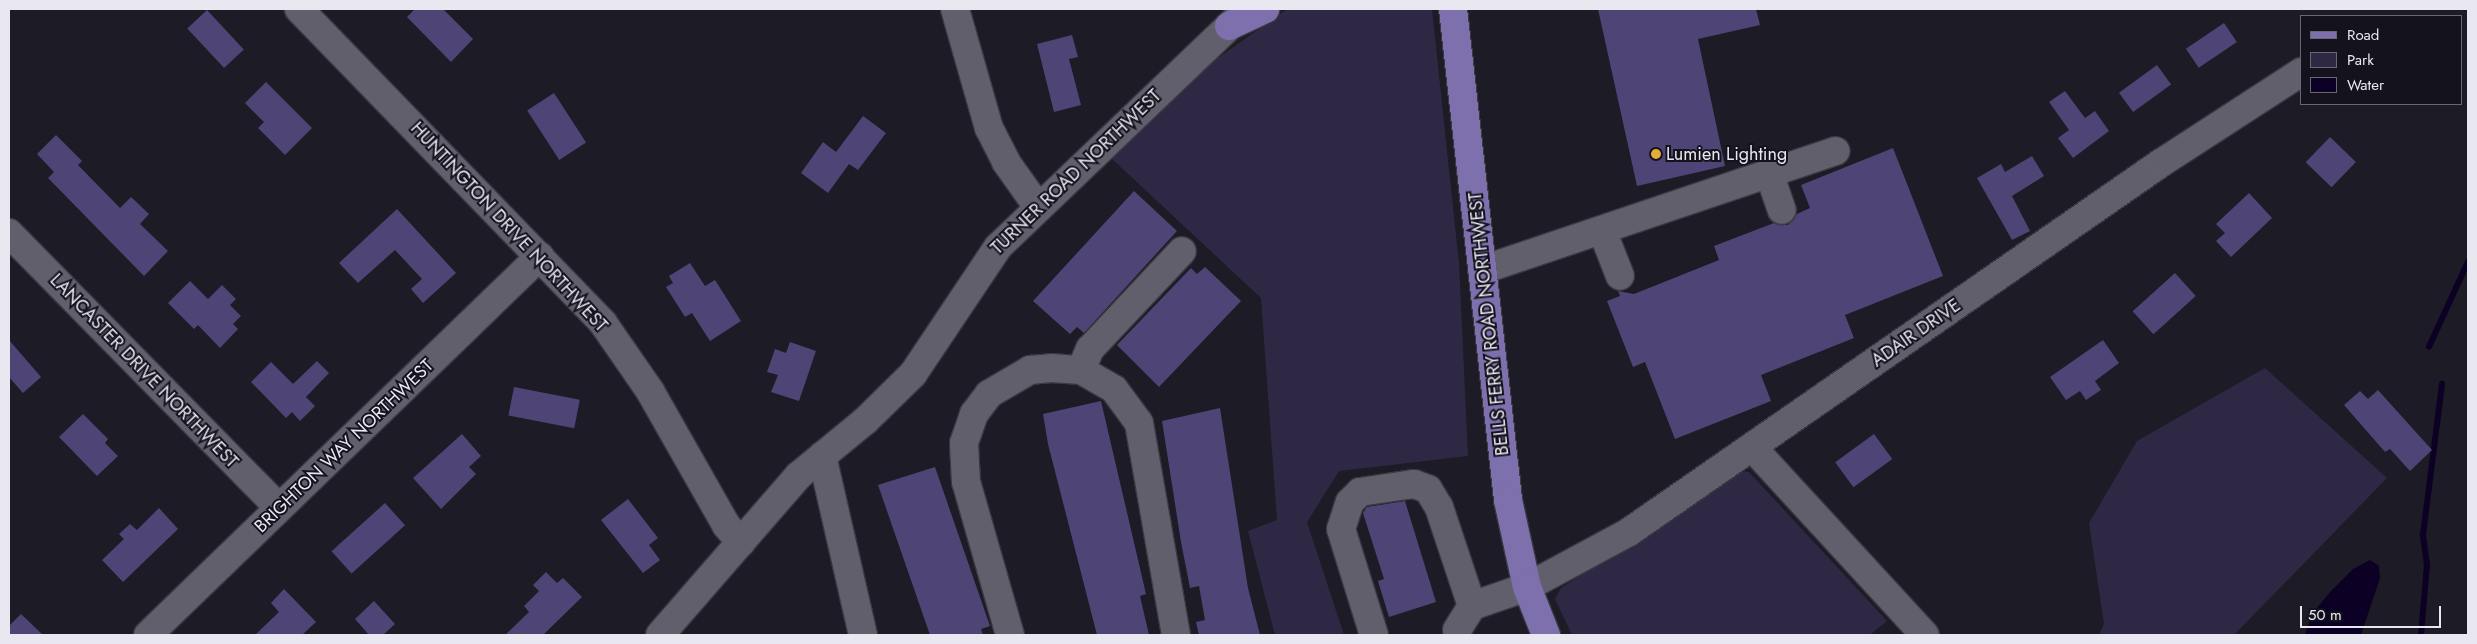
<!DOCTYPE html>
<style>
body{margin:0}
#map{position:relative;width:2477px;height:644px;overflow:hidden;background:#1d1b26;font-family:Jost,sans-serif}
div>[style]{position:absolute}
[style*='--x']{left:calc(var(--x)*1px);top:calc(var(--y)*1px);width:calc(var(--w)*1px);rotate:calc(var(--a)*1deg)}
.green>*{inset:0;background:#2f2845}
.water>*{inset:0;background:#0c0025}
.stream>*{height:5.5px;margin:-2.75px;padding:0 2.75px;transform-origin:2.75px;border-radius:2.75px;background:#0c0025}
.building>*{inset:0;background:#4f4476;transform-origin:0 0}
.roads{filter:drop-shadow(1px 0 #3a3840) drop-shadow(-1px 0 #3a3840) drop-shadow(0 1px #3a3840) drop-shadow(0 -1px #3a3840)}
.minor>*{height:28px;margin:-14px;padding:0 14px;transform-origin:14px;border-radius:14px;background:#615f6c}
.major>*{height:28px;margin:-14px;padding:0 14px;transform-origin:14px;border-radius:14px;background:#7e6fad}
.dots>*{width:14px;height:14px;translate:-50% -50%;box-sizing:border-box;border:2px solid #14121d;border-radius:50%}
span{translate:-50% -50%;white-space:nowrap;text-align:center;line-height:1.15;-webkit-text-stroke:4px #14121d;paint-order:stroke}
.poi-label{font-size:18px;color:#e9e8f0}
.left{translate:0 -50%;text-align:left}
.street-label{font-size:18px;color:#e9e8f0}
.frame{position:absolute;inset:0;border:10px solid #e9e8f0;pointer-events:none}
.legend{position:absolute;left:2300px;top:15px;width:162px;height:90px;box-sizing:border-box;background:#14121d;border:1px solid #696871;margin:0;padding:6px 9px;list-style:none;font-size:15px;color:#e9e8f0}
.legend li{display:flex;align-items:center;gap:10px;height:25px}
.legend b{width:25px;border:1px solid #696871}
.scale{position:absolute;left:2300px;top:606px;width:141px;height:22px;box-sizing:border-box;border:2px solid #e9e8f0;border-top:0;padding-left:6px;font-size:15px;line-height:18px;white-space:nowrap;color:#e9e8f0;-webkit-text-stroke:4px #14121d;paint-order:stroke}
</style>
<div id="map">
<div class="green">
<i style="clip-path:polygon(1287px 9px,1432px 9px,1459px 264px,1468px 456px,1339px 471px,1307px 522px,1344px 635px,1275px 635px,1248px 531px,1277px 520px,1261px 298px,1110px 157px,1218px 58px)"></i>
<i style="clip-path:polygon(2265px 368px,2387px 478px,2234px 635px,2099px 635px,2104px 624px,2089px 523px,2137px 441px)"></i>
<i style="clip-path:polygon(1739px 471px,1749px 472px,1887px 621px,1870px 635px,1572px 635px,1555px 599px,1561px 588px)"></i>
</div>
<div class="water">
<i style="clip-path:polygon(2370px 560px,2379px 566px,2380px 578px,2361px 635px,2305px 635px,2311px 615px,2331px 591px,2353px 569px)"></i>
</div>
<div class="stream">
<i style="--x:2429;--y:347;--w:94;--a:-65.4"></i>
<i style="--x:2421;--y:635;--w:70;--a:-85.1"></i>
<i style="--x:2427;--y:565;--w:30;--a:-98"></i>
<i style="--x:2423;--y:535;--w:152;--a:-82.8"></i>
</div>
<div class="building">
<i style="clip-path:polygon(415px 9px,443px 9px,473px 39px,451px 62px,407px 17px)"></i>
<i style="clip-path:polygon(1598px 9px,1756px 9px,1760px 25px,1698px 39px,1725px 166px,1637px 186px)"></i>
<i style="left:207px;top:10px;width:54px;height:27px;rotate:47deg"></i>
<i style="left:2224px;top:23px;width:23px;height:46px;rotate:56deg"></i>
<i style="clip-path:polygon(1072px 35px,1078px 57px,1069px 59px,1081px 105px,1054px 112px,1037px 44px)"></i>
<i style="left:2157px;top:65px;width:24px;height:47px;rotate:54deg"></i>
<i style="clip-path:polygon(266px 82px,312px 128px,285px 155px,258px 128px,264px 122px,245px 103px)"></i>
<i style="clip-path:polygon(2065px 91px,2085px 118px,2095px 111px,2109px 131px,2073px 158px,2058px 138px,2069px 130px,2049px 102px)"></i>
<i style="left:554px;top:93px;width:59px;height:32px;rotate:57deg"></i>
<i style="clip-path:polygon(863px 116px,886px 133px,858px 170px,849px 164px,828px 193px,801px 173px,823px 142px,836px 152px)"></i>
<i style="clip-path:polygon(56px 135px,82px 161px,78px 165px,120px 208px,131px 197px,149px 214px,140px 224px,168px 251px,144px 276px,48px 178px,54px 172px,37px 154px)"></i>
<i style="left:2330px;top:137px;width:36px;height:35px;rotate:44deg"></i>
<i style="clip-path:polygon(1893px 148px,1943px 276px,1845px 315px,1854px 338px,1761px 375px,1771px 401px,1675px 439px,1645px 362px,1633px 367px,1607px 301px,1620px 296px,1618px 291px,1634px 294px,1719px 260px,1714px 246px,1774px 223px,1788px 225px,1797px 214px,1810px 208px,1801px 185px)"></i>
<i style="clip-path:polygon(2032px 156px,2044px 176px,2012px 196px,2030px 231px,2012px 240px,1977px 178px,2001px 164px,2005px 172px)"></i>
<i style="clip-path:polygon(1134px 191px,1177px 231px,1084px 333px,1077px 327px,1070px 334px,1033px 301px)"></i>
<i style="clip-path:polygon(2249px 193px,2272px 218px,2231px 257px,2216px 241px,2225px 233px,2216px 224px)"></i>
<i style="clip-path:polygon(397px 209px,456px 273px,423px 303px,411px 289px,422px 279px,395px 250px,358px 283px,339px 263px)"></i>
<i style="clip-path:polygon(690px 263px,705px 286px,715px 280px,741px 321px,710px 341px,692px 313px,685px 317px,666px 287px,673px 283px,669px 276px)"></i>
<i style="clip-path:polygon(1205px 267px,1241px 301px,1159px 387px,1117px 345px,1191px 268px,1197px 274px)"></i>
<i style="left:2175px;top:273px;width:31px;height:57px;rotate:48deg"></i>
<i style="clip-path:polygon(190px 281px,208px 299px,222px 285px,236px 299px,230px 305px,241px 316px,233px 324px,238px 329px,220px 348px,198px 325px,194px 329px,168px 303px)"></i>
<i style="clip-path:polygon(9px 340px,41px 377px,23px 393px,9px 377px)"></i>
<i style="clip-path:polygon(2103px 340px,2119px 363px,2095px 381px,2101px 390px,2086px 400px,2080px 391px,2066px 400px,2050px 377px)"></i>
<i style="clip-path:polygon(790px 342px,816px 351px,799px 401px,771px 392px,778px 375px,767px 372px,775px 349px,786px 353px)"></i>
<i style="clip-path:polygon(317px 361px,329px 373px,306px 397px,315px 406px,300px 421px,292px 412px,286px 418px,251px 382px,271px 362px,293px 384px)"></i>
<i style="left:514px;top:387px;width:67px;height:29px;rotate:11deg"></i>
<i style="clip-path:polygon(2378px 390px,2432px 450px,2410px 471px,2390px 449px,2385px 452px,2344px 405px,2360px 391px,2368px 399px)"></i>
<i style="clip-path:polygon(1101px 401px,1146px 594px,1140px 596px,1149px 635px,1097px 635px,1048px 444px,1043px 414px)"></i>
<i style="clip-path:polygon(1220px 408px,1248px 588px,1260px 635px,1199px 635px,1196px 622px,1205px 620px,1199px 586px,1190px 588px,1181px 542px,1162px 421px)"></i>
<i style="clip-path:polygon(83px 414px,108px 439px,105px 443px,118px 456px,97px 476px,59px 437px)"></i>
<i style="clip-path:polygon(462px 434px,481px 456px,469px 467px,476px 474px,441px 509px,413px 478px)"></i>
<i style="left:1874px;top:434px;width:31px;height:48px;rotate:54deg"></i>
<i style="clip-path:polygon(935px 467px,990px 626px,981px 629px,983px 635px,930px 635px,878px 485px)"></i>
<i style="clip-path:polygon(628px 499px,658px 538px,649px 545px,660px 560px,643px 573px,601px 520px)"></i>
<i style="clip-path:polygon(1405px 501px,1436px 602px,1389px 617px,1378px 581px,1384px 579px,1363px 513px,1367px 507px)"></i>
<i style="left:385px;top:503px;width:30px;height:72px;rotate:48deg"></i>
<i style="clip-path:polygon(159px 508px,178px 529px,123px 582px,102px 560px,124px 539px,119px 534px,130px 524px,137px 530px)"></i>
<i style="clip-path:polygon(546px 572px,557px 583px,563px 578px,582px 597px,543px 635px,505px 635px,529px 612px,524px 606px,539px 591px,533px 585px)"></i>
<i style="clip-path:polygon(284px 589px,316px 622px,302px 635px,255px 635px,279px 612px,271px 603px)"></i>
<i style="clip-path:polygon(374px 601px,395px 624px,383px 635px,369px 635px,355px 619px)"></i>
<i style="clip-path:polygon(21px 614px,43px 635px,9px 635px,9px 626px)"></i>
</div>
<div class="roads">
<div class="minor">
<i style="--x:299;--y:9;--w:437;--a:45.9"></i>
<i style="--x:603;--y:323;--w:83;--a:55.3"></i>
<i style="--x:650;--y:391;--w:154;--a:60.4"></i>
<i style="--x:726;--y:525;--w:23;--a:49"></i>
<i style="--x:955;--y:9;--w:124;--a:74.1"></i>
<i style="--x:989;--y:128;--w:38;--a:63"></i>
<i style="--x:1006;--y:162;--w:55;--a:54.6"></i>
<i style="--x:1769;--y:173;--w:39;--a:71"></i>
<i style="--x:1602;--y:230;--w:49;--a:68.6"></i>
<i style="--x:9;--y:233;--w:385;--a:45.5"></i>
<i style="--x:1482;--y:270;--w:373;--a:-18.6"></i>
<i style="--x:1081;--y:370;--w:23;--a:-67"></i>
<i style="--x:1090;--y:349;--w:134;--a:-46.8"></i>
<i style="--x:1752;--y:447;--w:255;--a:47.4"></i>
<i style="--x:822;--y:456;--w:184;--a:77.1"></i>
<i style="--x:1457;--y:630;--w:28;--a:-58"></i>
<i style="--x:1472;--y:606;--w:58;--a:-19.1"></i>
<i style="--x:1527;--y:587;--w:116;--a:-28.3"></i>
<i style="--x:1629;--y:532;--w:647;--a:-34.75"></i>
<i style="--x:2161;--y:163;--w:167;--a:-33"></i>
<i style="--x:148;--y:635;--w:545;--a:-44.03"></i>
<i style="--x:660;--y:635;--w:211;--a:-49"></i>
<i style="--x:798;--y:476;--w:87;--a:-39.4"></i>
<i style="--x:865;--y:421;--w:67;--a:-44.4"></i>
<i style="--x:913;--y:374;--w:153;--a:-56.2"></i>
<i style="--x:998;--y:247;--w:343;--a:-43.7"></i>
<i style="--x:1010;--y:635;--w:159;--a:-106"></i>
<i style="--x:966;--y:482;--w:39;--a:-93"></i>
<i style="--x:964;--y:443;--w:31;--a:-71"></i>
<i style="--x:974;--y:414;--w:25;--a:-53"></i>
<i style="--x:989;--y:394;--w:48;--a:-30.3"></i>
<i style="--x:1030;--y:370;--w:21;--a:-5"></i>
<i style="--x:1051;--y:368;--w:30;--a:4"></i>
<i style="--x:1081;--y:370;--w:38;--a:30"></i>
<i style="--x:1114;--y:389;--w:42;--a:53.7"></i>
<i style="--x:1139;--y:423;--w:215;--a:80.1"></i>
<i style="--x:1374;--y:635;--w:111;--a:-107.3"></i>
<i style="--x:1341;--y:529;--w:28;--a:-72"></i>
<i style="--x:1350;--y:502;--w:14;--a:-45"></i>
<i style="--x:1360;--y:492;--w:55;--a:-8.4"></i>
<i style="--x:1414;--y:484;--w:15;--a:20"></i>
<i style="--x:1428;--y:489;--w:21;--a:59"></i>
<i style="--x:1439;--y:507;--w:104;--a:71.6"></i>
</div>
<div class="major">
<i style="--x:1453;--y:9;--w:494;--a:83.6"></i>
<i style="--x:1508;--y:500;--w:89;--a:77.7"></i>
<i style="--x:1527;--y:587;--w:52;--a:68.4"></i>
<i style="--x:1229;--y:26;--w:40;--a:-25"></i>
</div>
</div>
<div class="dots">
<i style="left:1656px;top:154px;background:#e3ae35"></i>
</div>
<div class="poi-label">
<span class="left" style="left:1666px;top:154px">Lumien Lighting</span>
</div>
<div class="street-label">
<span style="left:1076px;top:172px;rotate:-44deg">TURNER ROAD NORTHWEST</span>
<span style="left:509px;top:227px;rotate:47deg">HUNTINGTON DRIVE NORTHWEST</span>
<span style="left:1489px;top:324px;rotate:-96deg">BELLS FERRY ROAD NORTHWEST</span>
<span style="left:1916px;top:333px;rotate:-35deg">ADAIR DRIVE</span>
<span style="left:144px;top:371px;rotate:46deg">LANCASTER DRIVE NORTHWEST</span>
<span style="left:344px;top:446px;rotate:-44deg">BRIGHTON WAY NORTHWEST</span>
</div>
<div class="frame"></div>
<ul class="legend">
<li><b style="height:6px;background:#7e6fad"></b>Road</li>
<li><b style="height:14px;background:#2f2845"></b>Park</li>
<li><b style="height:14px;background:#0c0025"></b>Water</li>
</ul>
<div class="scale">50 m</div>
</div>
